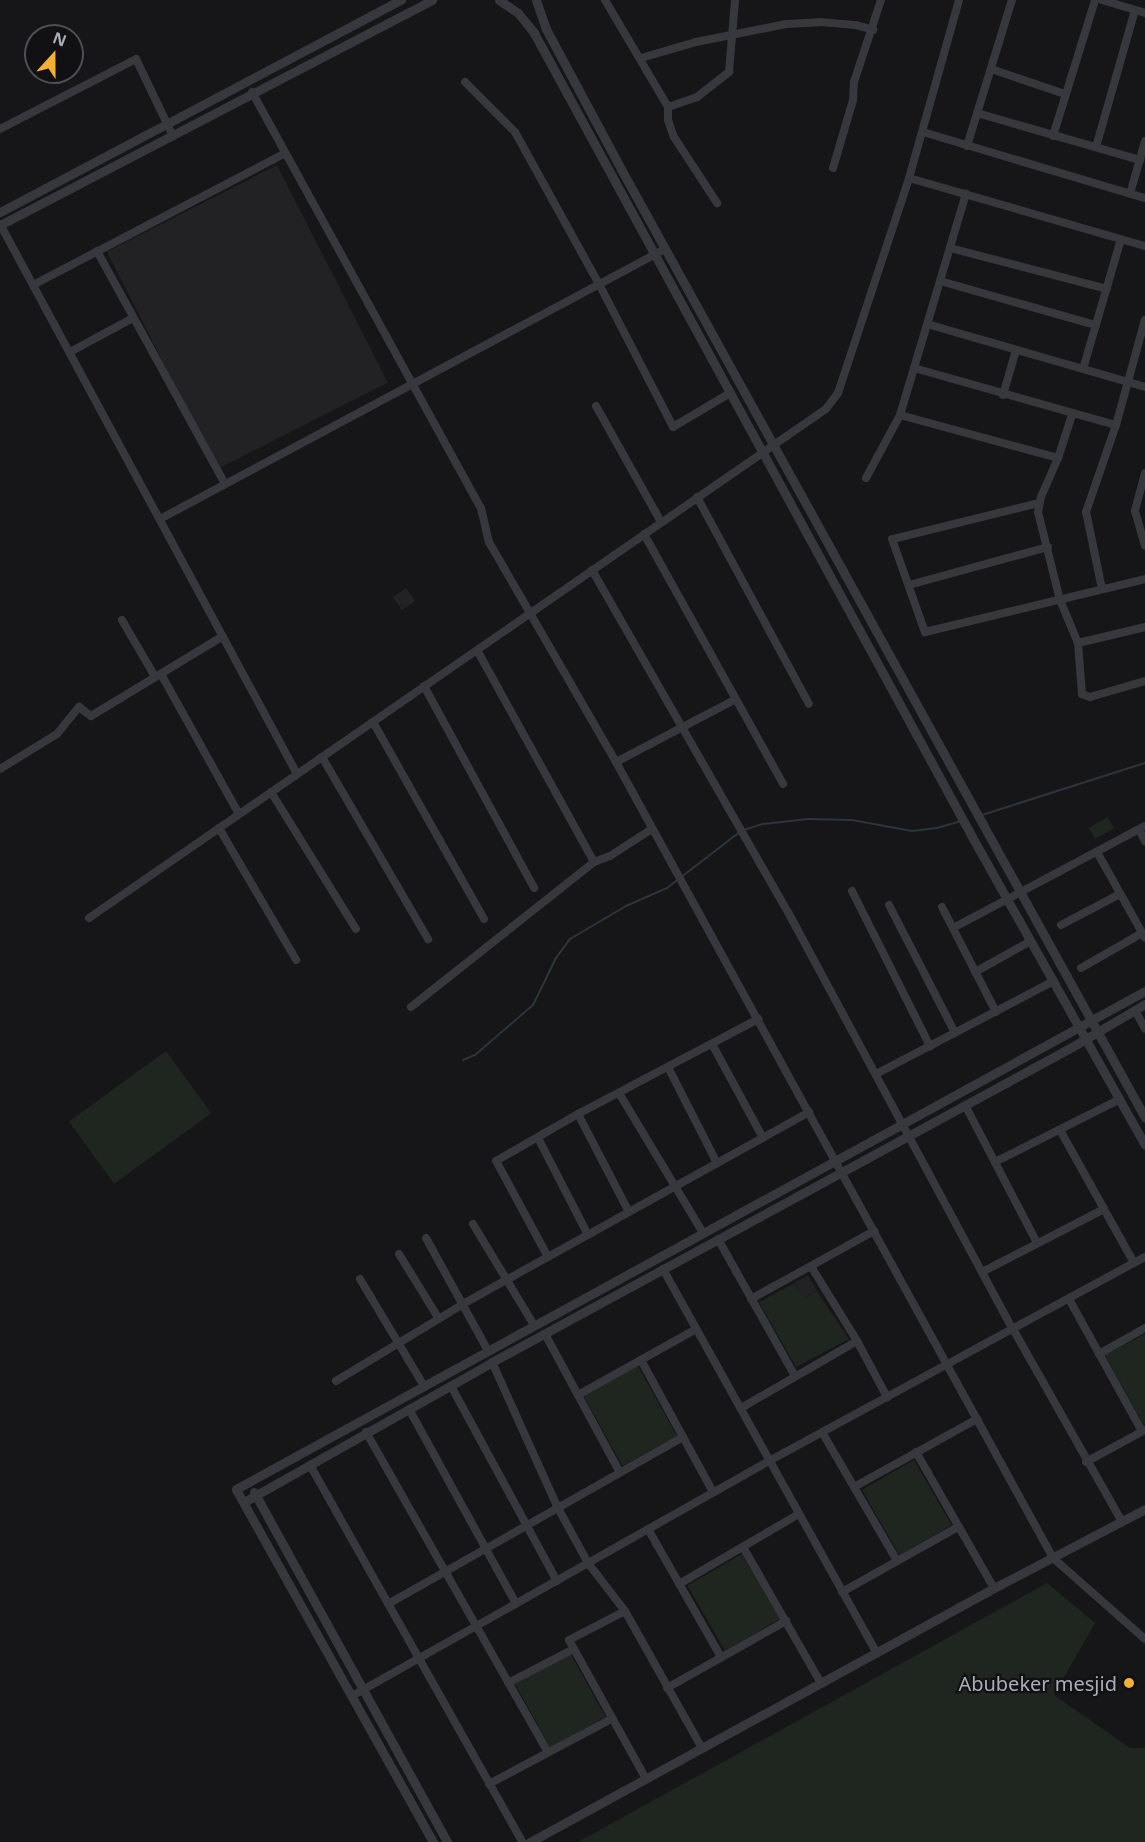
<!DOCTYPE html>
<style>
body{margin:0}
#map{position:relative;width:1145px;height:1842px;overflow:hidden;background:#161618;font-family:"Noto Sans",sans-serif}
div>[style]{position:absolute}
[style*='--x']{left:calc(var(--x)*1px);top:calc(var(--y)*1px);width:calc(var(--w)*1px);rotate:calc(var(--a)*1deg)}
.built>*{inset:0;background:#222225;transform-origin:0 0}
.green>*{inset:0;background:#1e261f;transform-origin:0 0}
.stream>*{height:2px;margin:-1px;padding:0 1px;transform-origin:1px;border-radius:1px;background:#2c353c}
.minor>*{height:8px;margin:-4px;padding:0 4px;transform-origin:4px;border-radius:4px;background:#37383d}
.tertiary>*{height:9px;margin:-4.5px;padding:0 4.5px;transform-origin:4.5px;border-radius:4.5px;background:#37383d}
.dots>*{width:16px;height:16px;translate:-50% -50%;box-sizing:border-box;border:3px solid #111113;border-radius:50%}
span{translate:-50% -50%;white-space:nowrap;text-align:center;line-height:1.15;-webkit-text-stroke:4.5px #111113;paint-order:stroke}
.poi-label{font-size:20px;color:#a8adb8}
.right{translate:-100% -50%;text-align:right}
.north{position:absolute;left:24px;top:24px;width:60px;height:60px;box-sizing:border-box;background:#111113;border:2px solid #4d4f55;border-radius:50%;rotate:21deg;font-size:16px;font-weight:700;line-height:24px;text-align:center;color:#a8adb8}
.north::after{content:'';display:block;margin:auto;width:21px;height:27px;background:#f2b134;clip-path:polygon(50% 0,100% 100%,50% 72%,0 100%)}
</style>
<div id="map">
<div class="built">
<i style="left:277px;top:165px;width:244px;height:191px;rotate:63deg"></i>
<i style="left:406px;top:588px;width:16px;height:16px;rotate:55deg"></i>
<i style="left:808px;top:1275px;width:18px;height:15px;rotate:61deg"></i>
</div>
<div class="green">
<i style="left:1108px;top:817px;width:13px;height:22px;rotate:61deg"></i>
<i style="left:166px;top:1051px;width:77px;height:120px;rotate:54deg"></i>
<i style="clip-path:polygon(795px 1283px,804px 1298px,817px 1291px,849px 1339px,796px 1367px,759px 1302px)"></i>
<i style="clip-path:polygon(1145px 1334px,1145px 1423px,1143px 1424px,1105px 1355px)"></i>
<i style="left:638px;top:1366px;width:80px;height:62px;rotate:61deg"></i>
<i style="left:914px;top:1460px;width:75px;height:60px;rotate:60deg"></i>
<i style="left:742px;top:1554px;width:75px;height:63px;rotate:60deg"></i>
<i style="clip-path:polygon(1047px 1583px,1095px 1623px,1054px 1695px,1130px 1748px,1145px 1748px,1145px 1842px,578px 1842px)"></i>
<i style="left:570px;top:1653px;width:73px;height:63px;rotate:61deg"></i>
</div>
<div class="stream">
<i style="--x:982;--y:815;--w:171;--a:-17.7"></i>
<i style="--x:463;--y:1060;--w:13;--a:-23"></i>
<i style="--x:475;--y:1055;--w:77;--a:-40.8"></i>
<i style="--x:533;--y:1005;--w:52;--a:-63.9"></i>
<i style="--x:556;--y:958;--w:24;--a:-54"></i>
<i style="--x:570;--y:939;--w:65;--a:-30.5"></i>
<i style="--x:626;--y:906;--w:45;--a:-23.7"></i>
<i style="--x:667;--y:888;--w:93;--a:-37.6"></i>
<i style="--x:741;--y:831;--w:23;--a:-18"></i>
<i style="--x:763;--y:824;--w:46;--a:-6.2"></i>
<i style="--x:809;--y:819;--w:43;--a:1.3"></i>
<i style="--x:852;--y:820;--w:61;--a:10.4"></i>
<i style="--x:912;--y:831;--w:25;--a:-7"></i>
<i style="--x:937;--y:828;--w:26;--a:-16"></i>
</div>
<div class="minor">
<i style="--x:605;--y:0;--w:124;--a:59.5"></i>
<i style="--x:668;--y:107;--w:13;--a:90"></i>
<i style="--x:668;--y:120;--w:18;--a:71"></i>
<i style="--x:674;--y:137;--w:79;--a:56.9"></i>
<i style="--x:1102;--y:0;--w:45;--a:16.8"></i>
<i style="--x:641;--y:58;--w:57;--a:-16.2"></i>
<i style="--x:696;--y:42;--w:92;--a:-11.3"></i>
<i style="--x:786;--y:24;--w:34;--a:-3"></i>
<i style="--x:820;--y:22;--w:36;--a:5"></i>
<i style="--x:856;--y:25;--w:18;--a:16"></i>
<i style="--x:991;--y:69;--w:78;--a:18.7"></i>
<i style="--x:465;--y:82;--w:71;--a:45"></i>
<i style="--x:515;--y:132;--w:174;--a:61.1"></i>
<i style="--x:599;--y:284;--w:161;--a:62.6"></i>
<i style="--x:673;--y:427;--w:66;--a:-30.8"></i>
<i style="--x:252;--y:92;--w:475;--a:61.2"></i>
<i style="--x:481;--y:508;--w:35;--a:77"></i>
<i style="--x:489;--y:542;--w:254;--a:60"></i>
<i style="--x:616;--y:762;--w:908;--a:61.23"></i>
<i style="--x:1053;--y:1558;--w:123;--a:41.4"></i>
<i style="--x:668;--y:107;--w:31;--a:-19"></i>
<i style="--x:697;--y:97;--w:41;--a:-38"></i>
<i style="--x:729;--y:72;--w:72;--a:-85.2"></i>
<i style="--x:977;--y:113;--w:170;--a:16.1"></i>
<i style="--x:0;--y:129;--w:153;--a:-27.2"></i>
<i style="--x:136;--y:59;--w:83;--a:64.4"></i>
<i style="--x:923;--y:132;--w:232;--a:16.6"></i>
<i style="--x:1053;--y:136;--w:142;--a:-72.8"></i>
<i style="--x:967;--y:146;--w:153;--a:-72.9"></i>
<i style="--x:1096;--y:147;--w:142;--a:-74.1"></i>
<i style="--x:833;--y:168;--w:71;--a:-73.6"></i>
<i style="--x:853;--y:100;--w:18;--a:-87"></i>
<i style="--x:854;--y:82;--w:86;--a:-71.8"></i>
<i style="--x:909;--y:178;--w:246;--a:16.1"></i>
<i style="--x:1130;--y:194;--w:55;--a:-74.2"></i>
<i style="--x:0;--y:224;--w:625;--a:61.63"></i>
<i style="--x:950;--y:248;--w:162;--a:14.6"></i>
<i style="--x:97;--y:251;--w:266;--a:61.2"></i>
<i style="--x:940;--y:281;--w:162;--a:15.8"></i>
<i style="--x:33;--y:285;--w:284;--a:-27.6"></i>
<i style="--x:927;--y:324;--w:227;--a:16.1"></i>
<i style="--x:70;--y:352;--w:72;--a:-28.4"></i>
<i style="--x:914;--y:368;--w:210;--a:15.8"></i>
<i style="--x:1083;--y:369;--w:135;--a:-73.7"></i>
<i style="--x:1003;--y:395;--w:47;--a:-73.9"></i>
<i style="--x:596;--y:406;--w:133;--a:60.7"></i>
<i style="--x:900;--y:415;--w:164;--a:15.2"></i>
<i style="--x:1072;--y:415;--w:45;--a:108"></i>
<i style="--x:1058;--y:458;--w:43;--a:113.6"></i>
<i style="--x:1041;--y:497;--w:15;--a:101"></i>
<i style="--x:1038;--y:512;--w:91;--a:76"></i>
<i style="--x:1060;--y:600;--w:47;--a:67.3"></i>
<i style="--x:1078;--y:643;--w:51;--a:85.5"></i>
<i style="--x:1082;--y:694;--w:9;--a:21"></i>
<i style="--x:1090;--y:697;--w:57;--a:-16.2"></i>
<i style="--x:1145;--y:473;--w:39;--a:105"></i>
<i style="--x:1135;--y:511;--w:36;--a:74"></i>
<i style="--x:866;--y:478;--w:72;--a:-61.6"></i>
<i style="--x:900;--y:415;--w:231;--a:-73.4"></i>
<i style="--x:697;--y:497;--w:235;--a:61.6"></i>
<i style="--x:1039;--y:503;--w:151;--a:166.2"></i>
<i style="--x:892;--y:539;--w:99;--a:70.5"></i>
<i style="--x:925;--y:632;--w:226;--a:-13.5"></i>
<i style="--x:160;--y:519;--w:573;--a:-28.13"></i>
<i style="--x:644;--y:534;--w:286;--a:60.9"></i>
<i style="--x:592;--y:570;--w:394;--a:60.2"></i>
<i style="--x:788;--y:912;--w:474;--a:61.7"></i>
<i style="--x:1013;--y:1329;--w:222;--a:60.5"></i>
<i style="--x:909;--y:585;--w:144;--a:-15.3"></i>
<i style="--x:1102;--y:589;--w:79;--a:-101.7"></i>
<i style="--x:1086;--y:512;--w:92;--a:-71"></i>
<i style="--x:1116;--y:425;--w:109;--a:-74.6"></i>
<i style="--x:122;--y:620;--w:66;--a:59.9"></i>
<i style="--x:1078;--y:643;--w:69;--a:-13.4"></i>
<i style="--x:477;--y:650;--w:242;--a:61.1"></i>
<i style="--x:161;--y:674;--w:160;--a:60.9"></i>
<i style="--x:424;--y:686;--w:230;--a:61.4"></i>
<i style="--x:373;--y:722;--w:226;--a:60.6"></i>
<i style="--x:322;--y:757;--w:211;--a:59.8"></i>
<i style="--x:616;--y:762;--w:133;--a:-27.7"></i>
<i style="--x:0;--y:769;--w:67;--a:-31.6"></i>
<i style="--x:57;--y:734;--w:35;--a:-51"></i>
<i style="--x:79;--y:707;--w:15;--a:37"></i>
<i style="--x:91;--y:716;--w:154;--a:-31.2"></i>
<i style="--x:271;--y:792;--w:161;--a:58.2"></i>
<i style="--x:219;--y:828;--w:153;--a:59.7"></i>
<i style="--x:1139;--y:830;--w:13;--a:61"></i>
<i style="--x:1097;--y:852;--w:98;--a:60.8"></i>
<i style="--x:852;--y:891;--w:174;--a:63.3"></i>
<i style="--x:889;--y:905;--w:144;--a:62.7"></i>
<i style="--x:942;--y:907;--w:118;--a:62.8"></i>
<i style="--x:89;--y:918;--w:896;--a:-34.63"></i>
<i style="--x:826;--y:409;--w:20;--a:-53"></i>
<i style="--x:838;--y:393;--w:226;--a:-71.7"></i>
<i style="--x:909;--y:178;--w:185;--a:-74.3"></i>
<i style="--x:1061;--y:925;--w:67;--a:-27.7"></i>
<i style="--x:953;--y:928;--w:217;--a:-28"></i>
<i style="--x:1081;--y:968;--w:70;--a:-29.8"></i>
<i style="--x:975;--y:972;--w:64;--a:-29"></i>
<i style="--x:411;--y:1007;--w:233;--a:-38.4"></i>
<i style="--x:594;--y:862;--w:17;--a:-21"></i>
<i style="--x:610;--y:856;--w:50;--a:-32.7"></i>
<i style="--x:1135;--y:1010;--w:21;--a:62"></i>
<i style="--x:712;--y:1044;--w:107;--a:61.5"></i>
<i style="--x:668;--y:1067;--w:108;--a:63"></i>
<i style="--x:876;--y:1074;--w:201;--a:-27.6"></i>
<i style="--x:619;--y:1093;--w:163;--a:59"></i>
<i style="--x:965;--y:1105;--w:156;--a:62.4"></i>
<i style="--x:578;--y:1114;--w:110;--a:62.5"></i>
<i style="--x:1060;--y:1130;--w:152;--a:60.9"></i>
<i style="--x:538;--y:1138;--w:109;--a:62.7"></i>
<i style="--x:995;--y:1162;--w:140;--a:-26.7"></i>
<i style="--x:473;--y:1224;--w:118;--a:58.9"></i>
<i style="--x:426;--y:1238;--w:129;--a:61.2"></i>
<i style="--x:718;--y:1239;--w:157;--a:60.7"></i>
<i style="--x:399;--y:1254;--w:76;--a:58.4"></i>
<i style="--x:548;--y:1257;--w:109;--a:-118.4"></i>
<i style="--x:496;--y:1161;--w:95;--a:-29.8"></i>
<i style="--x:578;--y:1114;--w:204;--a:-27.8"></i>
<i style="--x:812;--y:1268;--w:86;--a:58.3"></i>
<i style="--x:857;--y:1341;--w:64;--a:61.8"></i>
<i style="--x:663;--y:1269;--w:440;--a:60.9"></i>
<i style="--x:984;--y:1271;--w:135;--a:-27.3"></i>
<i style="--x:360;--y:1279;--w:125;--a:59.1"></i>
<i style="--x:751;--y:1299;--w:141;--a:-28.9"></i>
<i style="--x:1069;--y:1299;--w:151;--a:61.1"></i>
<i style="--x:545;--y:1334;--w:156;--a:61.6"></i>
<i style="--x:1099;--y:1354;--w:53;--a:-29.5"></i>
<i style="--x:641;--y:1360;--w:150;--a:61.4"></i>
<i style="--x:492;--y:1362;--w:160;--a:65.7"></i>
<i style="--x:558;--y:1508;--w:63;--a:61.4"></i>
<i style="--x:588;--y:1563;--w:61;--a:52.4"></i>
<i style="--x:625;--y:1611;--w:157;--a:60.7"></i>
<i style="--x:336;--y:1381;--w:149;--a:-31.2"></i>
<i style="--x:463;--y:1304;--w:396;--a:-29"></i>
<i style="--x:451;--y:1386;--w:222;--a:61.5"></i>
<i style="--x:578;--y:1395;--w:135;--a:-29.2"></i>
<i style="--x:741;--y:1408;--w:134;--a:-30"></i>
<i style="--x:409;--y:1409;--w:222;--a:61.2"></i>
<i style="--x:366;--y:1432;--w:368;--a:60.4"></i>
<i style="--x:822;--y:1432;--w:149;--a:59.8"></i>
<i style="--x:916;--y:1452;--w:157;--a:60.2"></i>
<i style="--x:1086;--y:1462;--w:67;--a:-28.5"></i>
<i style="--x:310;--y:1465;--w:433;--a:60.6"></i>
<i style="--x:854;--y:1487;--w:141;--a:-28.9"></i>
<i style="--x:648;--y:1529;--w:147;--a:60.3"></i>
<i style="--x:743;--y:1547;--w:157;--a:60.2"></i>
<i style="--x:679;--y:1584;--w:139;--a:-30.3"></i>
<i style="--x:842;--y:1592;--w:133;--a:-29.3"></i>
<i style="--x:388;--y:1604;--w:339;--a:-29.5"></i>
<i style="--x:625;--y:1611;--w:63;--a:152.6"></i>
<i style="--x:569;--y:1640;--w:159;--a:61"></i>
<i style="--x:508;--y:1683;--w:74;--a:-27.3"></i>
<i style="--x:667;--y:1688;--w:137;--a:-29.4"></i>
<i style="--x:352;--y:1696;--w:479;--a:-29.4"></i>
<i style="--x:769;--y:1461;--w:428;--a:-28.5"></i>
<i style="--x:489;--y:1784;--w:140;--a:-28"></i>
</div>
<div class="tertiary">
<i style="--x:499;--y:0;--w:23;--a:34"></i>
<i style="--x:518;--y:13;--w:26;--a:51"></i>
<i style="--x:534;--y:33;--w:913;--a:61.41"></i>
<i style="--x:971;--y:835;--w:355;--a:60.7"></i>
<i style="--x:536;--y:0;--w:31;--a:71"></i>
<i style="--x:546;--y:29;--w:159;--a:61.8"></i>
<i style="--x:621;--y:169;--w:1084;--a:61.09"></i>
<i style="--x:0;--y:212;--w:454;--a:-27.9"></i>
<i style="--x:0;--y:225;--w:487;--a:-27.5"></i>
<i style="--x:254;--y:1492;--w:400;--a:61.1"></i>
<i style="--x:244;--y:1502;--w:285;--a:-29.4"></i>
<i style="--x:492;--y:1362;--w:660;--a:-28.51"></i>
<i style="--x:1072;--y:1047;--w:85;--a:-30.5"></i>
<i style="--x:433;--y:1842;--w:404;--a:-119.2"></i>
<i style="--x:236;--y:1489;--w:1036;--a:-28.72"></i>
<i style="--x:530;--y:1842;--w:529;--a:-28.7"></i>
<i style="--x:994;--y:1588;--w:170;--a:-27.6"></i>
</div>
<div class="dots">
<i style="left:1129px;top:1683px;background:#f2b134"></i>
</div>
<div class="poi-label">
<span class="right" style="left:1117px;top:1683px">Abubeker mesjid</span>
</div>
<div class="north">N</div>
</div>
